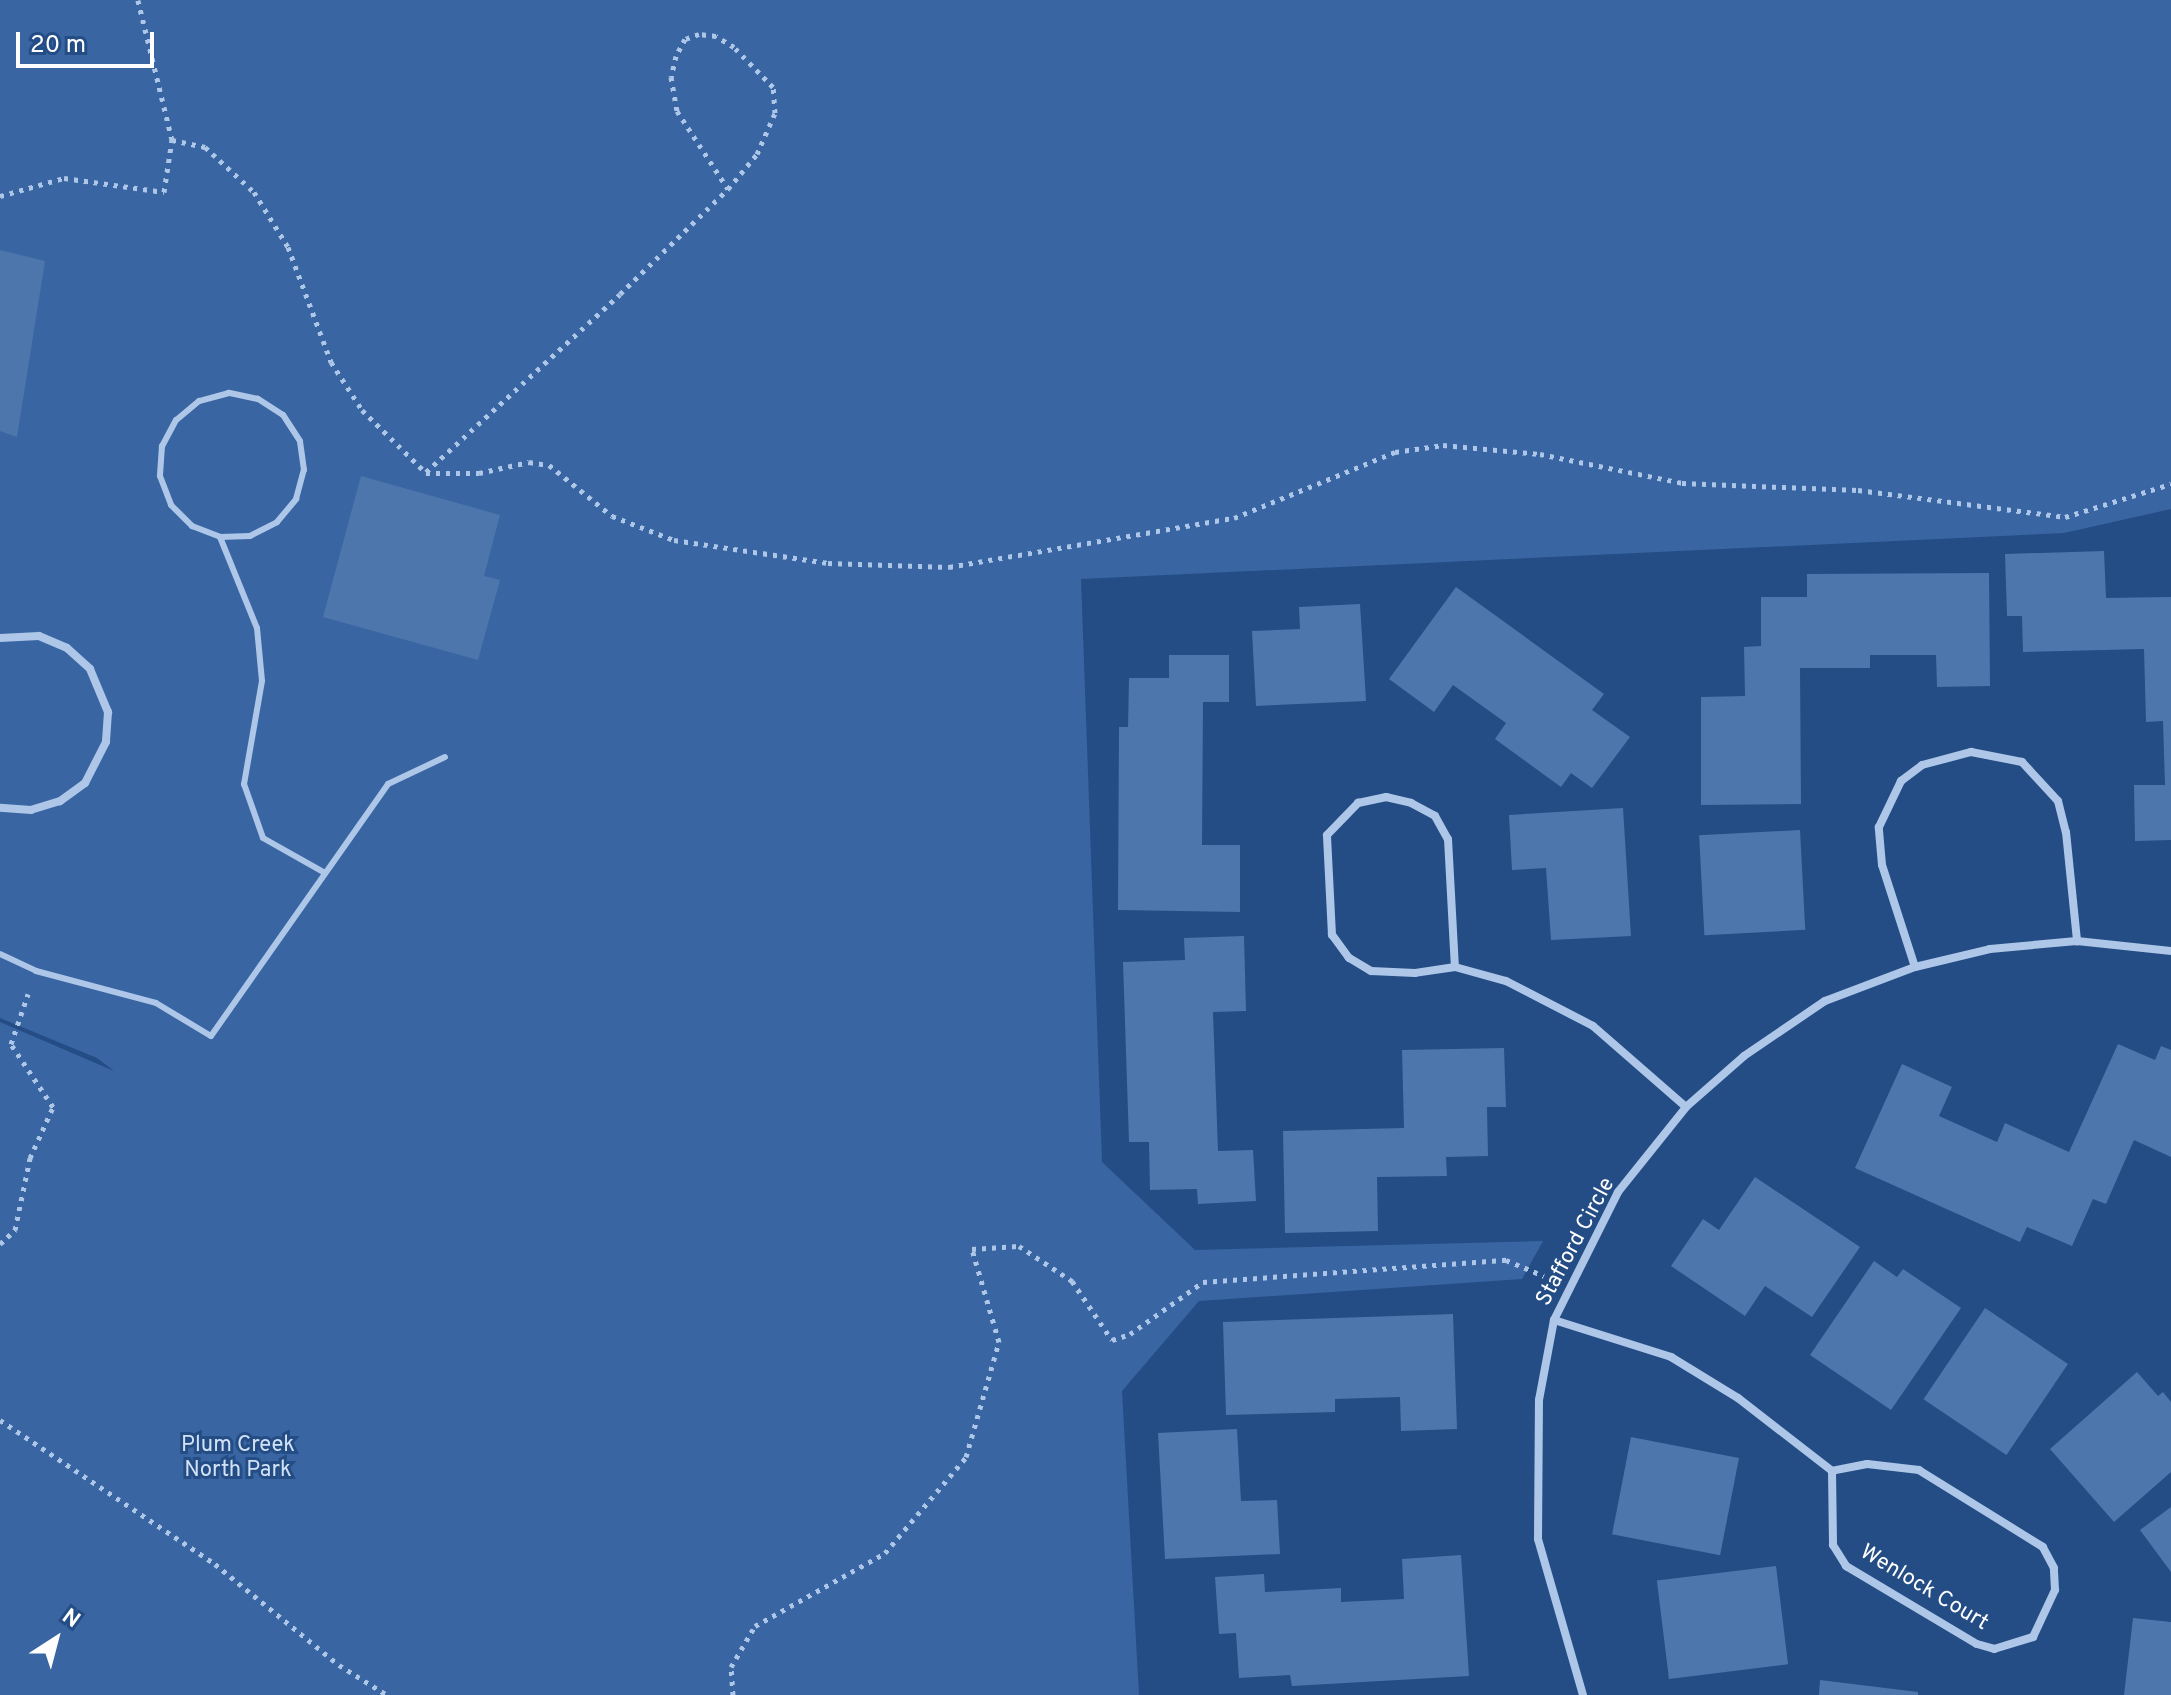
<!DOCTYPE html>
<style>
body{margin:0}
#map{position:relative;width:2171px;height:1695px;overflow:hidden;background:#244d85;font-family:Overpass,sans-serif}
div>[style]{position:absolute}
.green>*{inset:0;background:#3966a2}
.building>*{inset:0;background:#4d76ad;transform-origin:0 0}
.path>*{height:5px;margin-top:-2.5px;transform-origin:0;background:repeating-linear-gradient(90deg,#aec7e8 0 4px,transparent 0 10px)}
.lane>*{height:6px;margin:-3px;padding:0 3px;transform-origin:3px;border-radius:3px;background:#aec7e8}
.street>*{height:8px;margin:-4px;padding:0 4px;transform-origin:4px;border-radius:4px;background:#aec7e8}
span{translate:-50% -50%;white-space:nowrap;text-align:center;line-height:1.15;-webkit-text-stroke:6px #244d85;paint-order:stroke}
.street-label{font-size:22px;color:#fff}
.park-label{font-size:22px;color:#d2e2f6}
.north{position:absolute;left:16px;top:1599px;width:80px;height:80px;-webkit-text-stroke:6px #244d85;paint-order:stroke;rotate:36deg;font-size:22px;font-weight:700;line-height:32px;text-align:center;color:#fff}
.north::after{content:'';display:block;margin:auto;width:28px;height:36px;background:#fff;clip-path:polygon(50% 0,100% 100%,50% 72%,0 100%)}
.scale{position:absolute;left:16px;top:32px;width:138px;height:36px;box-sizing:border-box;border:4px solid #fff;border-top:0;padding-left:10px;font-size:24px;line-height:28px;white-space:nowrap;color:#fff;-webkit-text-stroke:6px #244d85;paint-order:stroke}
</style>
<div id="map">
<div class="green">
<i style="clip-path:polygon(0 0,2171px 0,2171px 509px,2064px 533px,1081px 579px,1102px 1162px,1195px 1250px,1543px 1241px,1522px 1279px,1199px 1301px,1122px 1391px,1139px 1695px,0 1695px,0 1022px,114px 1071px,97px 1058px,0 1018px)"></i>
</div>
<div class="building">
<i style="clip-path:polygon(0 250px,45px 261px,17px 437px,0 431px)"></i>
<i style="clip-path:polygon(361px 476px,500px 515px,484px 576px,500px 580px,478px 660px,323px 617px)"></i>
<i style="clip-path:polygon(2104px 551px,2106px 598px,2171px 597px,2171px 840px,2135px 841px,2134px 785px,2165px 785px,2163px 721px,2146px 722px,2144px 649px,2023px 652px,2022px 616px,2007px 616px,2005px 554px)"></i>
<i style="clip-path:polygon(1989px 573px,1990px 686px,1937px 687px,1936px 655px,1870px 655px,1870px 668px,1800px 668px,1801px 804px,1701px 805px,1701px 697px,1745px 696px,1744px 647px,1761px 646px,1761px 597px,1807px 597px,1807px 574px)"></i>
<i style="clip-path:polygon(1456px 587px,1604px 694px,1592px 710px,1630px 737px,1592px 788px,1571px 773px,1561px 787px,1495px 739px,1506px 723px,1453px 685px,1434px 712px,1389px 679px)"></i>
<i style="clip-path:polygon(1360px 604px,1366px 701px,1256px 706px,1252px 631px,1300px 629px,1299px 607px)"></i>
<i style="clip-path:polygon(1169px 655px,1229px 655px,1229px 702px,1203px 702px,1202px 845px,1240px 845px,1240px 912px,1118px 910px,1119px 727px,1128px 727px,1129px 678px,1169px 678px)"></i>
<i style="clip-path:polygon(1623px 808px,1631px 936px,1551px 940px,1546px 868px,1512px 870px,1509px 815px)"></i>
<i style="left:1800px;top:830px;width:100px;height:101px;rotate:87deg"></i>
<i style="clip-path:polygon(1244px 936px,1246px 1011px,1213px 1012px,1218px 1151px,1253px 1150px,1256px 1201px,1198px 1204px,1197px 1189px,1150px 1190px,1149px 1142px,1129px 1142px,1123px 962px,1185px 960px,1184px 938px)"></i>
<i style="clip-path:polygon(2118px 1044px,2155px 1060px,2161px 1046px,2171px 1050px,2171px 1157px,2134px 1140px,2106px 1204px,2093px 1199px,2072px 1246px,2027px 1227px,2020px 1242px,1855px 1168px,1902px 1064px,1952px 1087px,1939px 1116px,1997px 1142px,2005px 1123px,2069px 1152px)"></i>
<i style="clip-path:polygon(1504px 1048px,1506px 1107px,1487px 1107px,1488px 1156px,1446px 1157px,1447px 1176px,1377px 1177px,1378px 1231px,1285px 1233px,1283px 1131px,1404px 1128px,1402px 1050px)"></i>
<i style="clip-path:polygon(1755px 1177px,1860px 1247px,1812px 1317px,1765px 1286px,1745px 1316px,1671px 1266px,1703px 1219px,1719px 1230px)"></i>
<i style="clip-path:polygon(1874px 1261px,1897px 1277px,1903px 1269px,1961px 1308px,1891px 1410px,1810px 1355px)"></i>
<i style="left:1985px;top:1308px;width:100px;height:110px;rotate:34deg"></i>
<i style="clip-path:polygon(1453px 1314px,1457px 1429px,1401px 1431px,1400px 1397px,1335px 1399px,1335px 1412px,1226px 1415px,1223px 1322px)"></i>
<i style="clip-path:polygon(2137px 1372px,2158px 1396px,2163px 1392px,2171px 1402px,2171px 1472px,2114px 1522px,2050px 1449px)"></i>
<i style="clip-path:polygon(1237px 1429px,1241px 1501px,1277px 1500px,1280px 1554px,1165px 1559px,1158px 1433px)"></i>
<i style="left:1631px;top:1437px;width:110px;height:99px;rotate:11deg"></i>
<i style="clip-path:polygon(2171px 1507px,2171px 1572px,2140px 1530px)"></i>
<i style="clip-path:polygon(1461px 1555px,1469px 1676px,1292px 1686px,1290px 1675px,1239px 1678px,1236px 1633px,1219px 1634px,1215px 1577px,1264px 1574px,1265px 1592px,1341px 1588px,1341px 1602px,1404px 1599px,1402px 1559px)"></i>
<i style="left:1776px;top:1566px;width:99px;height:120px;rotate:83deg"></i>
<i style="clip-path:polygon(2133px 1618px,2171px 1622px,2171px 1695px,2124px 1695px)"></i>
<i style="clip-path:polygon(1820px 1680px,1918px 1692px,1918px 1695px,1819px 1695px)"></i>
</div>
<div class="path">
<i style="left:172px;top:140px;width:34px;rotate:12deg"></i>
<i style="left:205px;top:147px;width:67px;rotate:42.6deg"></i>
<i style="left:254px;top:192px;width:65px;rotate:58.3deg"></i>
<i style="left:288px;top:247px;width:123px;rotate:69.5deg"></i>
<i style="left:331px;top:362px;width:57px;rotate:57.1deg"></i>
<i style="left:362px;top:410px;width:90px;rotate:44.5deg"></i>
<i style="left:426px;top:473px;width:53px"></i>
<i style="left:479px;top:473px;width:51px;rotate:-12.4deg"></i>
<i style="left:529px;top:462px;width:20px;rotate:9deg"></i>
<i style="left:549px;top:465px;width:81px;rotate:39deg"></i>
<i style="left:612px;top:516px;width:66px;rotate:21.2deg"></i>
<i style="left:674px;top:540px;width:156px;rotate:8.5deg"></i>
<i style="left:828px;top:563px;width:121px;rotate:1.9deg"></i>
<i style="left:949px;top:567px;width:289px;rotate:-9.8deg"></i>
<i style="left:1234px;top:518px;width:174px;rotate:-22.3deg"></i>
<i style="left:1395px;top:452px;width:49px;rotate:-8.3deg"></i>
<i style="left:1443px;top:445px;width:97px;rotate:5.3deg"></i>
<i style="left:1540px;top:454px;width:145px;rotate:11.5deg"></i>
<i style="left:1682px;top:483px;width:176px;rotate:2.3deg"></i>
<i style="left:1858px;top:490px;width:209px;rotate:7.4deg"></i>
<i style="left:2065px;top:517px;width:111px;rotate:-17.3deg"></i>
<i style="left:0;top:196px;width:66px;rotate:-15.7deg"></i>
<i style="left:64px;top:178px;width:101px;rotate:8deg"></i>
<i style="left:164px;top:192px;width:53px;rotate:-81.3deg"></i>
<i style="left:172px;top:140px;width:144px;rotate:-103.7deg"></i>
<i style="left:426px;top:472px;width:263px;rotate:-42.5deg"></i>
<i style="left:620px;top:294px;width:151px;rotate:-44.2deg"></i>
<i style="left:728px;top:189px;width:45px;rotate:-50.4deg"></i>
<i style="left:757px;top:154px;width:45px;rotate:-66.3deg"></i>
<i style="left:775px;top:113px;width:26px;rotate:-94deg"></i>
<i style="left:773px;top:87px;width:56px;rotate:-134.3deg"></i>
<i style="left:734px;top:47px;width:21px;rotate:-149deg"></i>
<i style="left:716px;top:36px;width:17px;rotate:-173deg"></i>
<i style="left:699px;top:34px;width:15px;rotate:160deg"></i>
<i style="left:685px;top:39px;width:19px;rotate:118deg"></i>
<i style="left:676px;top:56px;width:22px;rotate:103deg"></i>
<i style="left:671px;top:77px;width:35px;rotate:80deg"></i>
<i style="left:677px;top:111px;width:93px;rotate:56.8deg"></i>
<i style="left:0;top:1244px;width:21px;rotate:-43deg"></i>
<i style="left:15px;top:1230px;width:74px;rotate:-78.2deg"></i>
<i style="left:30px;top:1158px;width:56px;rotate:-65.7deg"></i>
<i style="left:53px;top:1107px;width:76px;rotate:-123.7deg"></i>
<i style="left:11px;top:1044px;width:53px;rotate:-71.2deg"></i>
<i style="left:0;top:1420px;width:259px;rotate:33.8deg"></i>
<i style="left:215px;top:1564px;width:160px;rotate:39.2deg"></i>
<i style="left:339px;top:1665px;width:57px;rotate:32deg"></i>
<i style="left:733px;top:1695px;width:28px;rotate:-94deg"></i>
<i style="left:731px;top:1667px;width:48px;rotate:-59.7deg"></i>
<i style="left:755px;top:1626px;width:149px;rotate:-29.3deg"></i>
<i style="left:885px;top:1553px;width:126px;rotate:-49.8deg"></i>
<i style="left:966px;top:1457px;width:120px;rotate:-74deg"></i>
<i style="left:999px;top:1342px;width:97px;rotate:-106.2deg"></i>
<i style="left:972px;top:1249px;width:47px;rotate:-3.7deg"></i>
<i style="left:1019px;top:1246px;width:64px;rotate:33.4deg"></i>
<i style="left:1072px;top:1281px;width:71px;rotate:55.9deg"></i>
<i style="left:1112px;top:1340px;width:19px;rotate:-18deg"></i>
<i style="left:1130px;top:1334px;width:90px;rotate:-35.5deg"></i>
<i style="left:1203px;top:1282px;width:304px;rotate:-4.2deg"></i>
<i style="left:1506px;top:1260px;width:41px;rotate:22.8deg"></i>
</div>
<div class="lane">
<i style="left:220px;top:537px;width:30px;rotate:-2deg"></i>
<i style="left:250px;top:536px;width:30px;rotate:-27deg"></i>
<i style="left:277px;top:522px;width:30px;rotate:-50deg"></i>
<i style="left:296px;top:499px;width:30px;rotate:-75deg"></i>
<i style="left:304px;top:470px;width:29px;rotate:-98deg"></i>
<i style="left:300px;top:441px;width:31px;rotate:-123deg"></i>
<i style="left:283px;top:415px;width:30px;rotate:-147deg"></i>
<i style="left:258px;top:399px;width:30px;rotate:-168deg"></i>
<i style="left:229px;top:393px;width:31px;rotate:165deg"></i>
<i style="left:199px;top:401px;width:30px;rotate:140deg"></i>
<i style="left:176px;top:420px;width:30px;rotate:118deg"></i>
<i style="left:162px;top:446px;width:30px;rotate:94deg"></i>
<i style="left:160px;top:476px;width:31px;rotate:69deg"></i>
<i style="left:171px;top:505px;width:30px;rotate:45deg"></i>
<i style="left:192px;top:526px;width:30px;rotate:21deg"></i>
<i style="left:220px;top:537px;width:98px;rotate:67.9deg"></i>
<i style="left:257px;top:628px;width:53px;rotate:84.6deg"></i>
<i style="left:262px;top:681px;width:105px;rotate:99.9deg"></i>
<i style="left:244px;top:784px;width:57px;rotate:70.6deg"></i>
<i style="left:263px;top:838px;width:71px;rotate:29.4deg"></i>
<i style="left:0;top:954px;width:40px;rotate:25deg"></i>
<i style="left:36px;top:971px;width:124px;rotate:14.9deg"></i>
<i style="left:156px;top:1003px;width:64px;rotate:31deg"></i>
<i style="left:211px;top:1036px;width:308px;rotate:-54.9deg"></i>
<i style="left:388px;top:784px;width:63px;rotate:-25.3deg"></i>
</div>
<div class="street">
<i style="left:0;top:638px;width:39px;rotate:-3deg"></i>
<i style="left:39px;top:636px;width:30px;rotate:23deg"></i>
<i style="left:67px;top:648px;width:31px;rotate:42deg"></i>
<i style="left:90px;top:669px;width:47px;rotate:67.3deg"></i>
<i style="left:108px;top:712px;width:30px;rotate:94deg"></i>
<i style="left:106px;top:742px;width:46px;rotate:117.1deg"></i>
<i style="left:85px;top:783px;width:31px;rotate:144deg"></i>
<i style="left:60px;top:801px;width:30px;rotate:163deg"></i>
<i style="left:31px;top:810px;width:31px;rotate:-176deg"></i>
<i style="left:1455px;top:967px;width:40px;rotate:171.5deg"></i>
<i style="left:1415px;top:973px;width:44px;rotate:-177.4deg"></i>
<i style="left:1371px;top:971px;width:26px;rotate:-149deg"></i>
<i style="left:1349px;top:958px;width:29px;rotate:-126deg"></i>
<i style="left:1332px;top:935px;width:100px;rotate:-92.9deg"></i>
<i style="left:1327px;top:835px;width:45px;rotate:-45.9deg"></i>
<i style="left:1358px;top:803px;width:29px;rotate:-12deg"></i>
<i style="left:1386px;top:797px;width:26px;rotate:13deg"></i>
<i style="left:1411px;top:803px;width:27px;rotate:28deg"></i>
<i style="left:1435px;top:816px;width:26px;rotate:61deg"></i>
<i style="left:1448px;top:839px;width:128px;rotate:86.9deg"></i>
<i style="left:1455px;top:967px;width:53px;rotate:15.4deg"></i>
<i style="left:1506px;top:981px;width:98px;rotate:27.3deg"></i>
<i style="left:1593px;top:1026px;width:123px;rotate:41.1deg"></i>
<i style="left:1915px;top:967px;width:107px;rotate:-107.9deg"></i>
<i style="left:1882px;top:865px;width:38px;rotate:-95deg"></i>
<i style="left:1879px;top:827px;width:51px;rotate:-64.4deg"></i>
<i style="left:1901px;top:781px;width:26px;rotate:-37deg"></i>
<i style="left:1922px;top:765px;width:51px;rotate:-14.9deg"></i>
<i style="left:1971px;top:752px;width:52px;rotate:11.1deg"></i>
<i style="left:2022px;top:762px;width:53px;rotate:47.3deg"></i>
<i style="left:2058px;top:801px;width:32px;rotate:76deg"></i>
<i style="left:2066px;top:832px;width:110px;rotate:84.2deg"></i>
<i style="left:1554px;top:1320px;width:123px;rotate:17.5deg"></i>
<i style="left:1671px;top:1357px;width:79px;rotate:31.5deg"></i>
<i style="left:1738px;top:1398px;width:119px;rotate:37.8deg"></i>
<i style="left:1832px;top:1471px;width:74px;rotate:89.2deg"></i>
<i style="left:1833px;top:1545px;width:25px;rotate:58deg"></i>
<i style="left:1846px;top:1566px;width:152px;rotate:30.8deg"></i>
<i style="left:1977px;top:1644px;width:18px;rotate:16deg"></i>
<i style="left:1994px;top:1649px;width:41px;rotate:-17.1deg"></i>
<i style="left:2033px;top:1637px;width:52px;rotate:-64.9deg"></i>
<i style="left:2055px;top:1590px;width:22px;rotate:-93deg"></i>
<i style="left:2054px;top:1568px;width:24px;rotate:-118deg"></i>
<i style="left:2043px;top:1547px;width:146px;rotate:-148.2deg"></i>
<i style="left:1919px;top:1470px;width:52px;rotate:-173.4deg"></i>
<i style="left:1867px;top:1464px;width:36px;rotate:169deg"></i>
<i style="left:1583px;top:1695px;width:162px;rotate:-106.1deg"></i>
<i style="left:1538px;top:1539px;width:139px;rotate:-89.6deg"></i>
<i style="left:1539px;top:1400px;width:81px;rotate:-79.4deg"></i>
<i style="left:1554px;top:1320px;width:143px;rotate:-63.4deg"></i>
<i style="left:1618px;top:1192px;width:109px;rotate:-51.3deg"></i>
<i style="left:1686px;top:1107px;width:77px;rotate:-41.3deg"></i>
<i style="left:1744px;top:1056px;width:98px;rotate:-34.2deg"></i>
<i style="left:1825px;top:1001px;width:96px;rotate:-20.7deg"></i>
<i style="left:1915px;top:967px;width:77px;rotate:-13.5deg"></i>
<i style="left:1990px;top:949px;width:87px;rotate:-5.3deg"></i>
<i style="left:2077px;top:941px;width:95px;rotate:6.1deg"></i>
</div>
<div class="street-label">
<span style="left:1576px;top:1242px;rotate:-62deg">Stafford Circle</span>
<span style="left:1924px;top:1588px;rotate:31deg">Wenlock Court</span>
</div>
<div class="park-label">
<span style="left:238px;top:1458px">Plum Creek<br>North Park</span>
</div>
<div class="north">N</div>
<div class="scale">20 m</div>
</div>
